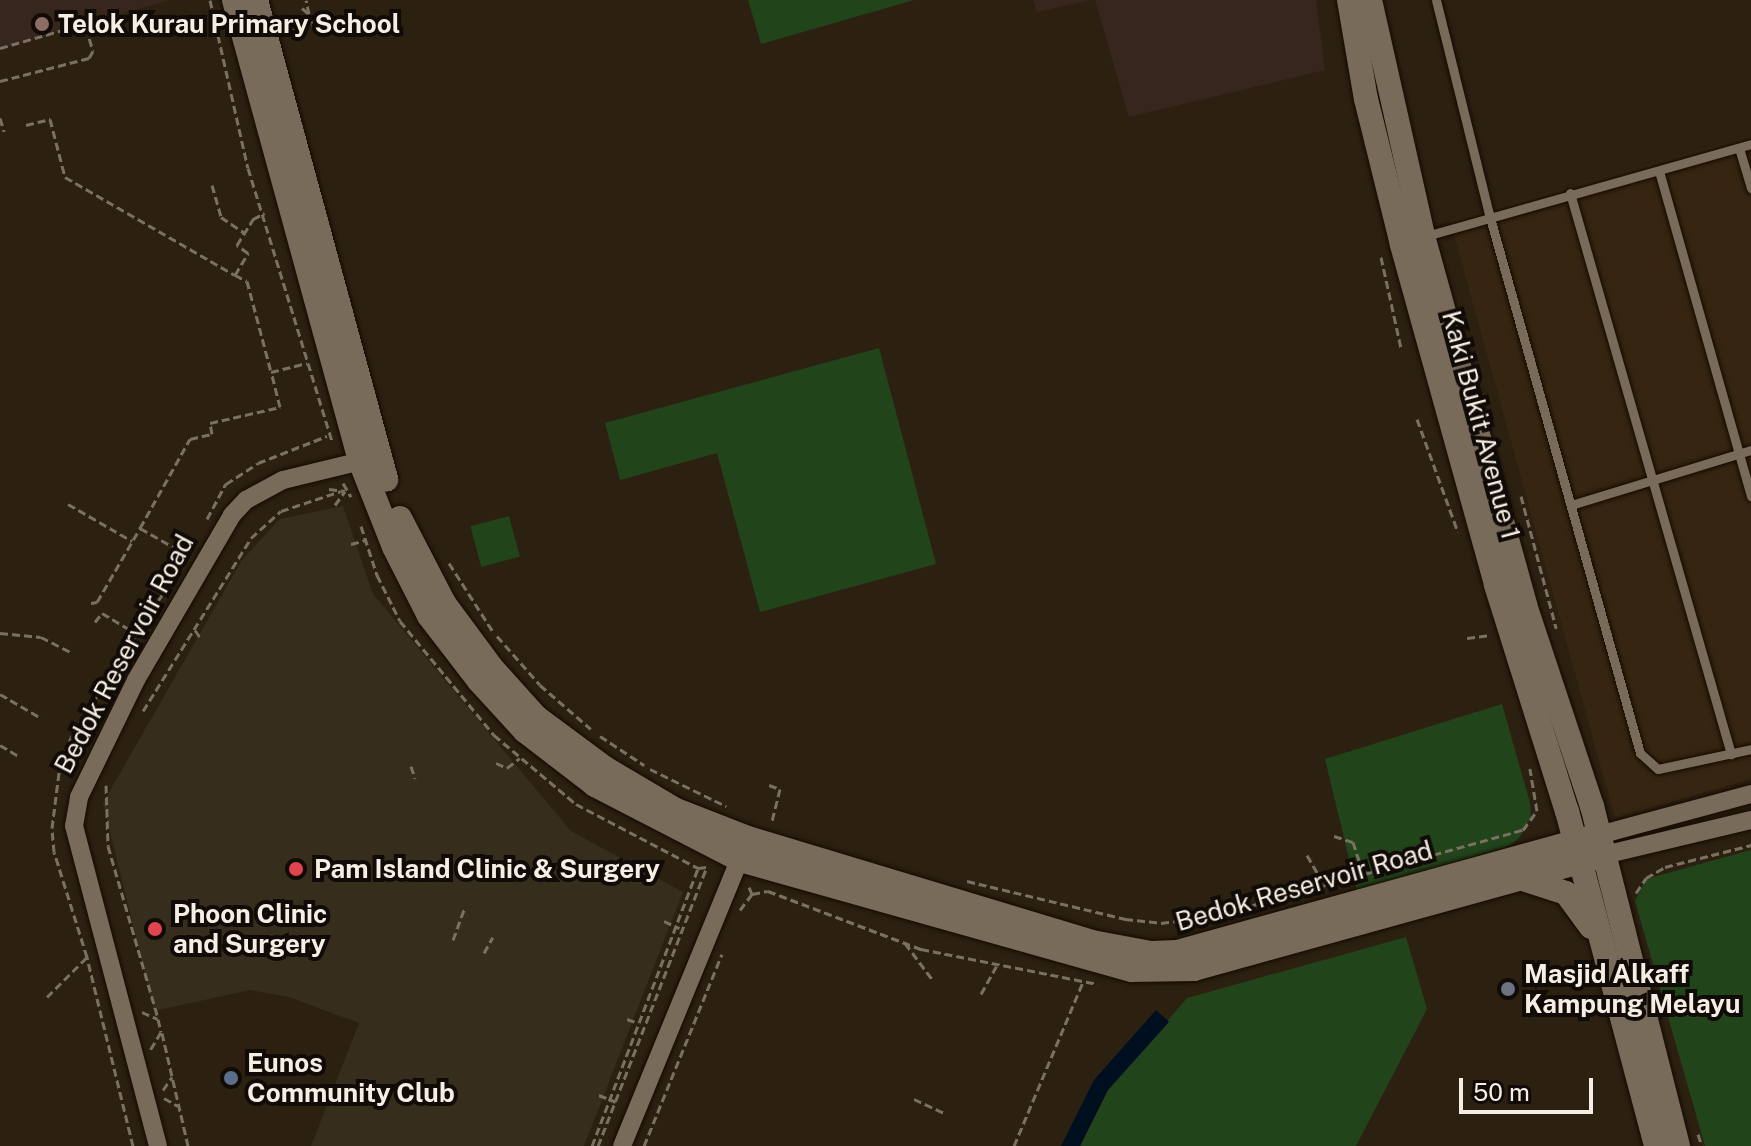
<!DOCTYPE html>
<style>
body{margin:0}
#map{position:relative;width:1751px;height:1146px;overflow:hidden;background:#2c2111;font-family:"Public Sans",sans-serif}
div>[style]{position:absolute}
.commercial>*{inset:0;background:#362d1d}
.built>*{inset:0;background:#362611}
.education>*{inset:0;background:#37261d}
.green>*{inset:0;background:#22441b;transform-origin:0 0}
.water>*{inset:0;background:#000f1f}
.path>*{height:3px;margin-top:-1.5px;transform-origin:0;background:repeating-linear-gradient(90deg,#7a7063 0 8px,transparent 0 12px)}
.roads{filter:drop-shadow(0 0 2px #140a00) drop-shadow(0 0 2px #140a00)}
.lane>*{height:9px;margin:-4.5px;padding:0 4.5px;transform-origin:4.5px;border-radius:4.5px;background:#796b5a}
.street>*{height:18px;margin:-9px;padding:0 9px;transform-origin:9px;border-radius:9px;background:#796b5a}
.secondary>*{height:24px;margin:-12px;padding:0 12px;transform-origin:12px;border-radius:12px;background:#796b5a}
.dots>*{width:22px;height:22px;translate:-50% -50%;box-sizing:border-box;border:4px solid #100b06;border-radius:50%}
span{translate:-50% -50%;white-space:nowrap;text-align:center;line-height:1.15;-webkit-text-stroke:8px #100b06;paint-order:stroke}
.poi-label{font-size:26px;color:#f6eee4;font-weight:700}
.left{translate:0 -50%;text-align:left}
.street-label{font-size:26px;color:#f6eee4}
.scale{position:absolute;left:1459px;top:1078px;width:134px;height:36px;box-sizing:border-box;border:4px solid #f6eee4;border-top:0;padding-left:10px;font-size:24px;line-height:28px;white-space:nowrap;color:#f6eee4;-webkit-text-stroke:6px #100b06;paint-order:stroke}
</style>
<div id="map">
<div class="commercial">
<i style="clip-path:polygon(343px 506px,373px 594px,571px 831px,683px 892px,584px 1146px,311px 1146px,359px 1023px,289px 997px,250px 990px,154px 1011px,103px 803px,242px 560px,280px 519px)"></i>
</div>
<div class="built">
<i style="clip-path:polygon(1751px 135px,1751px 779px,1615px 818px,1450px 220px)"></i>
</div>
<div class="education">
<i style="clip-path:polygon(0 0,169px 0,0 49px)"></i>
<i style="clip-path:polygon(1033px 0,1090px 0,1037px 12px)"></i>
<i style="clip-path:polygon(1095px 0,1316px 0,1325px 70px,1129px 117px)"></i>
</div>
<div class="green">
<i style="clip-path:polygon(748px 0,914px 0,761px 44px)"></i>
<i style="clip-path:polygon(879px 348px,936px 564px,760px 612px,717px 453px,620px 480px,605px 423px)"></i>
<i style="left:509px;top:516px;width:42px;height:40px;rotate:75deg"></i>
<i style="clip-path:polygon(1502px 704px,1530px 803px,1531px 817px,1519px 838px,1509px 846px,1357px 892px,1325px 759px)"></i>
<i style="clip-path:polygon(1751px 850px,1751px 1146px,1705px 1146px,1635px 901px,1646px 879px)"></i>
<i style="clip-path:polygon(1406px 937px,1427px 1009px,1356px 1146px,1080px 1146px,1108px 1090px,1187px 998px)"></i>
</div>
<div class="water">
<i style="clip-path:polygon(1156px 1010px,1169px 1022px,1108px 1090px,1080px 1146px,1061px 1146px,1094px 1080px)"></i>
</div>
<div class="path">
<i style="left:210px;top:0;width:172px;rotate:77.3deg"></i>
<i style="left:248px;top:168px;width:286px;rotate:72.9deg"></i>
<i style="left:302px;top:8px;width:9px;rotate:41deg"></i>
<i style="left:309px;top:14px;width:14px;rotate:-102deg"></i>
<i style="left:288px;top:32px;width:25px;rotate:-18deg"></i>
<i style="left:312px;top:24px;width:10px;rotate:-107deg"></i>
<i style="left:0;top:48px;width:83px;rotate:-16deg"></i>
<i style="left:80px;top:25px;width:6px;rotate:18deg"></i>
<i style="left:86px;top:27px;width:25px;rotate:74deg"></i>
<i style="left:93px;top:51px;width:8px;rotate:120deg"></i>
<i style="left:89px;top:58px;width:92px;rotate:165.5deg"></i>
<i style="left:0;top:118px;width:14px;rotate:73deg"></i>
<i style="left:26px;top:125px;width:25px;rotate:-14deg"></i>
<i style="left:50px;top:119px;width:60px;rotate:75.5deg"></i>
<i style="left:65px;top:177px;width:196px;rotate:30deg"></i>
<i style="left:235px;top:275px;width:26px;rotate:-59deg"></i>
<i style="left:248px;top:253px;width:14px;rotate:-144deg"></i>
<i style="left:237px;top:245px;width:31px;rotate:-58deg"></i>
<i style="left:253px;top:219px;width:13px;rotate:-27deg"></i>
<i style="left:212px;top:185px;width:33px;rotate:74deg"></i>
<i style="left:221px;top:217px;width:29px;rotate:34deg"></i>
<i style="left:1381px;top:257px;width:93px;rotate:77.6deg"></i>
<i style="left:235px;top:275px;width:13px;rotate:27deg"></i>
<i style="left:247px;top:281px;width:94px;rotate:75.2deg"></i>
<i style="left:1417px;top:419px;width:120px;rotate:70.1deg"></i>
<i style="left:343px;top:483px;width:16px;rotate:60deg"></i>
<i style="left:329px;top:489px;width:16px;rotate:7deg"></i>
<i style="left:1521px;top:496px;width:137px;rotate:75.1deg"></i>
<i style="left:68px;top:504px;width:74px;rotate:30deg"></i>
<i style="left:335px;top:505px;width:17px;rotate:-54deg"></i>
<i style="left:207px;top:519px;width:40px;rotate:-62deg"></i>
<i style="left:226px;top:484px;width:38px;rotate:-33deg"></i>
<i style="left:258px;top:463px;width:74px;rotate:-21.4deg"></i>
<i style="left:361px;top:526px;width:52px;rotate:71.9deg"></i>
<i style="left:377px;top:575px;width:51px;rotate:63.4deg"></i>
<i style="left:400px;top:621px;width:148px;rotate:50.5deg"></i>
<i style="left:494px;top:735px;width:107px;rotate:40.1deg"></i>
<i style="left:576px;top:804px;width:138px;rotate:27.7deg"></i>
<i style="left:698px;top:868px;width:9px;rotate:-6deg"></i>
<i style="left:351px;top:544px;width:16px;rotate:-15deg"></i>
<i style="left:189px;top:556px;width:56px;rotate:-150.3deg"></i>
<i style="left:140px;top:528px;width:102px;rotate:-60.7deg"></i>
<i style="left:190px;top:439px;width:23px;rotate:-13deg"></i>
<i style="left:212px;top:434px;width:11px;rotate:-100deg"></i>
<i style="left:210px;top:423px;width:72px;rotate:-12.9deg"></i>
<i style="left:280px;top:407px;width:36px;rotate:-104deg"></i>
<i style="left:271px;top:372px;width:37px;rotate:-14deg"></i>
<i style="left:449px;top:563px;width:80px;rotate:57.3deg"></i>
<i style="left:91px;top:603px;width:6px;rotate:-9deg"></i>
<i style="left:97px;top:602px;width:86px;rotate:-59.8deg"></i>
<i style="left:95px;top:622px;width:11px;rotate:-52deg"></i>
<i style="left:102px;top:613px;width:39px;rotate:31deg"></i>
<i style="left:195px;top:630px;width:12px;rotate:55deg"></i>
<i style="left:0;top:633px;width:41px;rotate:5.6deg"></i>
<i style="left:41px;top:637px;width:33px;rotate:27deg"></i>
<i style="left:497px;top:636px;width:65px;rotate:48.7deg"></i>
<i style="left:540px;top:685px;width:67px;rotate:40.8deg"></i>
<i style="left:1467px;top:638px;width:24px;rotate:-7deg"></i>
<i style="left:0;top:694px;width:48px;rotate:30.3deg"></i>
<i style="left:143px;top:711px;width:204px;rotate:-58deg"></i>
<i style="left:251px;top:538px;width:40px;rotate:-42deg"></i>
<i style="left:281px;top:511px;width:63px;rotate:-18.4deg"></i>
<i style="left:600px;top:736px;width:53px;rotate:33.4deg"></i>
<i style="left:0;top:745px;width:21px;rotate:31deg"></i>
<i style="left:496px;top:763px;width:12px;rotate:24deg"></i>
<i style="left:507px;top:768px;width:16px;rotate:-38deg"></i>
<i style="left:411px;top:766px;width:13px;rotate:72deg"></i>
<i style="left:650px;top:769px;width:85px;rotate:26deg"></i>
<i style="left:106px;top:785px;width:61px;rotate:88.1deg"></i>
<i style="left:108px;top:846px;width:179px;rotate:73.8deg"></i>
<i style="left:769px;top:785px;width:12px;rotate:20deg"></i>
<i style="left:780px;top:789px;width:34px;rotate:104deg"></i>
<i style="left:1334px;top:836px;width:20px;rotate:18deg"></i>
<i style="left:1353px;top:842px;width:33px;rotate:72deg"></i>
<i style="left:1307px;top:855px;width:34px;rotate:60deg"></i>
<i style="left:967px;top:881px;width:163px;rotate:13.5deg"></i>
<i style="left:1125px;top:919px;width:36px;rotate:6deg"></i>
<i style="left:1161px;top:923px;width:53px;rotate:-7.5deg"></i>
<i style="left:1214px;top:916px;width:321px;rotate:-15.6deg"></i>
<i style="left:1523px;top:830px;width:24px;rotate:-54deg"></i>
<i style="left:1537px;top:811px;width:43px;rotate:-99.5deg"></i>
<i style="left:749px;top:887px;width:8px;rotate:67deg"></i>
<i style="left:752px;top:894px;width:16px;rotate:-11deg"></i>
<i style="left:768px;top:891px;width:164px;rotate:20.8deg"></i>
<i style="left:921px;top:949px;width:180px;rotate:11.2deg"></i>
<i style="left:1636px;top:893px;width:18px;rotate:-56deg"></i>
<i style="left:1646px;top:878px;width:22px;rotate:-30deg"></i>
<i style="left:1665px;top:867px;width:89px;rotate:-14.3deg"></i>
<i style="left:740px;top:910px;width:20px;rotate:-53deg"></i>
<i style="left:664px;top:921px;width:17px;rotate:25deg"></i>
<i style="left:453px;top:940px;width:33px;rotate:-70deg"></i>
<i style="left:905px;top:943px;width:45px;rotate:53.1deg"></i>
<i style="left:484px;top:953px;width:18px;rotate:-61deg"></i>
<i style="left:981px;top:994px;width:35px;rotate:-61deg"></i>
<i style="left:47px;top:997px;width:57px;rotate:-45deg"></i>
<i style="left:142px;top:1012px;width:17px;rotate:24deg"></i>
<i style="left:158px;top:1019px;width:13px;rotate:77deg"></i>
<i style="left:161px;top:1032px;width:21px;rotate:121deg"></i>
<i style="left:627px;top:1019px;width:12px;rotate:20deg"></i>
<i style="left:162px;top:1033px;width:116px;rotate:77deg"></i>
<i style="left:163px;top:1090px;width:16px;rotate:-55deg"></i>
<i style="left:599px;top:1095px;width:18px;rotate:22deg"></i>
<i style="left:164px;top:1098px;width:16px;rotate:30deg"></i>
<i style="left:914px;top:1099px;width:33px;rotate:25deg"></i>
<i style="left:1698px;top:1134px;width:13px;rotate:72deg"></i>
<i style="left:133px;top:1146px;width:195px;rotate:-103.7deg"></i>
<i style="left:87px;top:957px;width:110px;rotate:-107.4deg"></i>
<i style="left:54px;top:852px;width:24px;rotate:-95deg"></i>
<i style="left:52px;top:828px;width:64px;rotate:-82.8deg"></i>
<i style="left:60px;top:765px;width:35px;rotate:-68deg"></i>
<i style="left:73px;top:733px;width:177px;rotate:-57.2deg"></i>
<i style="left:592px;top:1146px;width:298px;rotate:-69.1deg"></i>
<i style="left:598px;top:1146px;width:300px;rotate:-68.7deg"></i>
<i style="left:644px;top:1146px;width:207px;rotate:-67.9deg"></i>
<i style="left:1014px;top:1146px;width:178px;rotate:-67.2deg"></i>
</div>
<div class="roads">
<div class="lane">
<i style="left:1436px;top:0;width:220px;rotate:76.1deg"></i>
<i style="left:1489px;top:214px;width:560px;rotate:74.35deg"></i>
<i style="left:1640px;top:753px;width:24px;rotate:42deg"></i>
<i style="left:1658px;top:769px;width:95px;rotate:-12.1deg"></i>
<i style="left:1739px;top:148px;width:42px;rotate:73.3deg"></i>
<i style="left:1659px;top:171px;width:338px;rotate:74.2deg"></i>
<i style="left:1570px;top:193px;width:584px;rotate:73.99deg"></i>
<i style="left:1426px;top:236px;width:338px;rotate:-15.8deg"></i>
<i style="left:1571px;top:505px;width:188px;rotate:-17deg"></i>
</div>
<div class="street">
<i style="left:1599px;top:835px;width:157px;rotate:-15.1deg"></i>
<i style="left:1604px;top:855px;width:151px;rotate:-13.4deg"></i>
<i style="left:158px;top:1146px;width:331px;rotate:-104.7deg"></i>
<i style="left:74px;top:826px;width:29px;rotate:-80deg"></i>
<i style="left:79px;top:797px;width:130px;rotate:-64deg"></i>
<i style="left:136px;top:680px;width:191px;rotate:-59.8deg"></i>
<i style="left:232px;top:515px;width:21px;rotate:-47deg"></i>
<i style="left:246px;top:500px;width:42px;rotate:-28.4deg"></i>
<i style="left:283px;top:480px;width:89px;rotate:-13.6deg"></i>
<i style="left:622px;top:1146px;width:322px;rotate:-67.7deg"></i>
</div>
<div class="secondary">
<i style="left:234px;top:0;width:478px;rotate:74.7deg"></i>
<i style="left:360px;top:461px;width:92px;rotate:68.4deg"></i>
<i style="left:394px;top:547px;width:77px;rotate:63.1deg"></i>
<i style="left:429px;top:616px;width:82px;rotate:52.4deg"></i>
<i style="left:479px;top:681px;width:68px;rotate:47.4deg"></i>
<i style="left:525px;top:731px;width:88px;rotate:37.6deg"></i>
<i style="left:595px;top:785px;width:163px;rotate:27.3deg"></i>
<i style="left:740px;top:860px;width:407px;rotate:15.7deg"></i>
<i style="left:1132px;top:970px;width:62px;rotate:-0.9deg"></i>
<i style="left:1194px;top:969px;width:426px;rotate:-15.5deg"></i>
<i style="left:256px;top:0;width:497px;rotate:74.8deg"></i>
<i style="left:1349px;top:0;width:100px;rotate:80.3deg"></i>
<i style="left:1366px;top:99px;width:150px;rotate:76.1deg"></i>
<i style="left:1402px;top:245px;width:353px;rotate:74.5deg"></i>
<i style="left:1496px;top:585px;width:237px;rotate:72.6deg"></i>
<i style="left:1567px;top:811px;width:347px;rotate:75.1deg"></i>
<i style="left:1370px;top:0;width:242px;rotate:77.3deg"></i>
<i style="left:1423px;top:236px;width:383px;rotate:74.5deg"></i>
<i style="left:1525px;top:605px;width:212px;rotate:71.6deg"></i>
<i style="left:1592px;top:806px;width:351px;rotate:75.8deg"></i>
<i style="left:400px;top:518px;width:96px;rotate:62.6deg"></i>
<i style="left:444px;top:603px;width:81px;rotate:53.6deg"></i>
<i style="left:492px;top:668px;width:66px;rotate:48.1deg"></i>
<i style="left:536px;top:717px;width:86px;rotate:36.5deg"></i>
<i style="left:605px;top:768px;width:82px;rotate:30.6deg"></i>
<i style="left:676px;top:810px;width:77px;rotate:21.3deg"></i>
<i style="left:748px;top:838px;width:359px;rotate:16.8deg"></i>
<i style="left:1092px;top:942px;width:60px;rotate:10.6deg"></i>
<i style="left:1151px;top:953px;width:26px;rotate:-2deg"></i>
<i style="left:1177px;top:952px;width:438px;rotate:-15.5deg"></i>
<i style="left:1520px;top:878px;width:48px;rotate:18.1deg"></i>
<i style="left:1566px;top:893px;width:42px;rotate:53.7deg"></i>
</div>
</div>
<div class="dots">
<i style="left:42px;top:24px;background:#8d6e63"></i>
<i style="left:296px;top:869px;background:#e0444e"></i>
<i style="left:155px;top:929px;background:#e0444e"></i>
<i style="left:1508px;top:989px;background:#6b7280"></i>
<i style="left:231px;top:1078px;background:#5c6f8a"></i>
</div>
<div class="poi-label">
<span class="left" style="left:58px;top:24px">Telok Kurau Primary School</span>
<span class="left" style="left:314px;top:869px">Pam Island Clinic &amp; Surgery</span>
<span class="left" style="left:173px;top:929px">Phoon Clinic<br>and Surgery</span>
<span class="left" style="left:1524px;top:989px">Masjid Alkaff<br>Kampung Melayu</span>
<span class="left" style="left:247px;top:1078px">Eunos<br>Community Club</span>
</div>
<div class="street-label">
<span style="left:1481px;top:425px;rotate:75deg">Kaki Bukit Avenue 1</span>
<span style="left:124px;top:654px;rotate:-62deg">Bedok Reservoir Road</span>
<span style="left:1304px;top:886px;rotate:-16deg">Bedok Reservoir Road</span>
</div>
<div class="scale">50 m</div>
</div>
